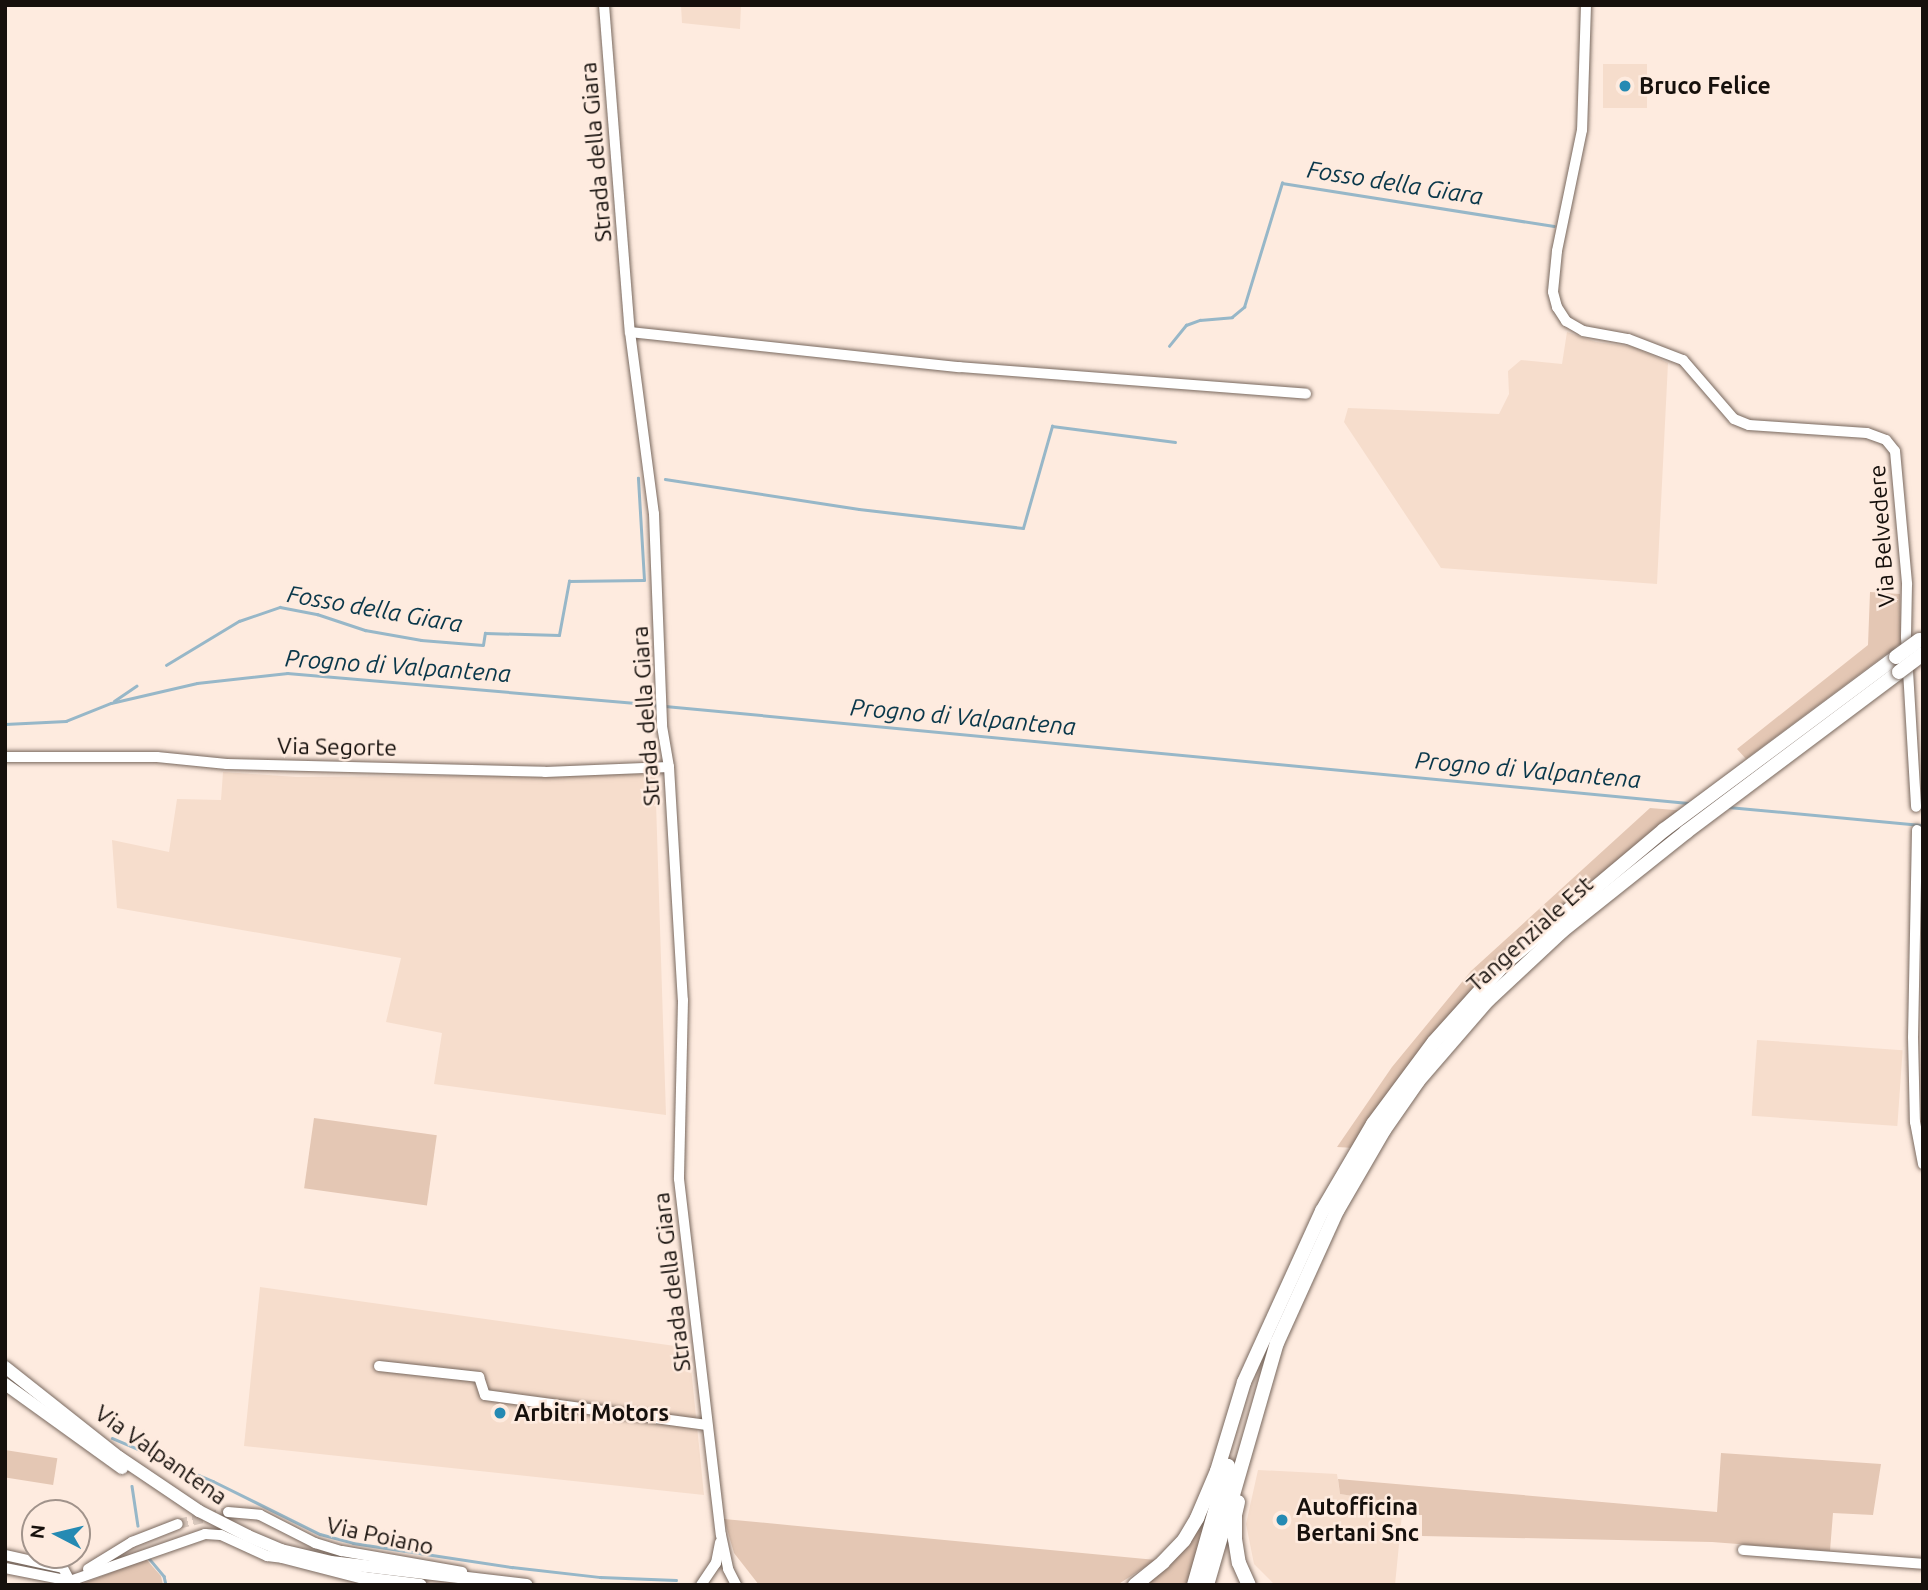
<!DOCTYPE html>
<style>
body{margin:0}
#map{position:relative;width:1928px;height:1590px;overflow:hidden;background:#feebdf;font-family:Ubuntu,sans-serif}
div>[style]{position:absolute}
.built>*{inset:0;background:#f6ddcc;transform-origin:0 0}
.green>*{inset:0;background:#e4c7b4;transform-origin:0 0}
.stream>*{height:2.5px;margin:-1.25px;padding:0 1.25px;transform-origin:1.25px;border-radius:1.25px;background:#97b7c8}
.minor-tunnel>*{height:10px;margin-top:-5px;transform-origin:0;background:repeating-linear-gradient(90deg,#dbcabf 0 10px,transparent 0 15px)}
.roads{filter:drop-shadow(0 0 2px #78685e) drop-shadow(0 0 2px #78685e)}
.minor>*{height:10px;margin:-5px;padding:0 5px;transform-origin:5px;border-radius:5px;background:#fff}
.major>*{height:12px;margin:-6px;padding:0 6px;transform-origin:6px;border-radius:6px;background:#fff}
.highway>*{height:14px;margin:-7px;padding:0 7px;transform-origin:7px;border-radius:7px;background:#fff}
.bridges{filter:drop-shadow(0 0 2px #78685e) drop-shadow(0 0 2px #78685e)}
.highway-bridge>*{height:14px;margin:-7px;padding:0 7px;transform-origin:7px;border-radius:7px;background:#fff}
.dots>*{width:19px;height:19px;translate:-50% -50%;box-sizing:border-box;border:4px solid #feebdf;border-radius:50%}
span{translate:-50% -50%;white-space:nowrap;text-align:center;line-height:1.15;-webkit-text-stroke:5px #feebdf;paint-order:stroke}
.poi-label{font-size:23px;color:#16100c;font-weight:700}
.left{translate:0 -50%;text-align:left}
.street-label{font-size:23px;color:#16100c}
.water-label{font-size:24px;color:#09374a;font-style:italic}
.frame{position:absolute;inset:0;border:7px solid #16100c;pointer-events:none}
.north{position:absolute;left:21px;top:1499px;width:70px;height:70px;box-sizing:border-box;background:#feebdf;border:2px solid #a1938b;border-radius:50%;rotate:277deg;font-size:19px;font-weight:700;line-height:28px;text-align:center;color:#16100c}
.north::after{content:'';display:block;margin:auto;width:24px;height:32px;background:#258ab3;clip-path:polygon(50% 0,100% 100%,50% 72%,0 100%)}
</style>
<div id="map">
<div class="built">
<i style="clip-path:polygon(681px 5px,741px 5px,740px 29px,682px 23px)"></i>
<i style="left:1603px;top:64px;width:44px;height:44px"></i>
<i style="clip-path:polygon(1567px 332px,1596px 342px,1634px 347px,1668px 363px,1657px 584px,1441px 568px,1344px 422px,1348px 408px,1499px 414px,1509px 394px,1508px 371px,1521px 360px,1562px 364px)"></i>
<i style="clip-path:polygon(655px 771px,666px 1115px,434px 1084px,442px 1033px,386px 1022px,401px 958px,117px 908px,112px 840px,169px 852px,177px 799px,221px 800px,223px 772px,296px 777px,594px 775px)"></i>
<i style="left:1757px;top:1040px;width:146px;height:76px;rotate:4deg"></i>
<i style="clip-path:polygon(260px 1287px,689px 1348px,704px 1495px,244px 1446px)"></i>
<i style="clip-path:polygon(1258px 1470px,1337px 1474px,1340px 1494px,1403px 1504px,1395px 1585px,1275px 1585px,1254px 1564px,1246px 1524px)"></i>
</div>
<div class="green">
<i style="clip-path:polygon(1870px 592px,1900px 594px,1901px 643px,1746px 759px,1737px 749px,1868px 645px)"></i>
<i style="clip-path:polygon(1650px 808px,1687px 811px,1493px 970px,1354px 1148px,1337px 1147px,1392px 1067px,1471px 971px)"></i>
<i style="left:314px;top:1118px;width:124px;height:71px;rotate:8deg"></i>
<i style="left:5px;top:1450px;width:53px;height:27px;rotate:9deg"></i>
<i style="clip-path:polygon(1721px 1453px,1881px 1464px,1873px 1515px,1833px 1513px,1830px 1551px,1712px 1542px,1422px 1536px,1422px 1515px,1402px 1515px,1403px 1504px,1340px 1494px,1338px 1479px,1717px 1512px)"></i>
<i style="clip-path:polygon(1210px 1503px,1188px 1585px,1144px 1585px)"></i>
<i style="clip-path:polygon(724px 1519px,1156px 1560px,1117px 1585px,759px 1585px,734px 1553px)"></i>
<i style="clip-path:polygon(146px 1559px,161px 1576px,163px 1585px,79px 1585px)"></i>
</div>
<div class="stream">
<i style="left:1169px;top:346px;width:27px;rotate:-51deg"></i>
<i style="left:1186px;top:325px;width:15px;rotate:-20deg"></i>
<i style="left:1200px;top:320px;width:32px;rotate:-5deg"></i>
<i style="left:1232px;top:317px;width:16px;rotate:-40deg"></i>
<i style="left:1244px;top:307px;width:130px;rotate:-73deg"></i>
<i style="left:1282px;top:183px;width:275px;rotate:9deg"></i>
<i style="left:665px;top:479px;width:196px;rotate:8.8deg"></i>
<i style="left:859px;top:509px;width:165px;rotate:6.6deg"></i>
<i style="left:1023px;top:528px;width:106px;rotate:-74.1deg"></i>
<i style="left:1052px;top:426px;width:124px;rotate:7.4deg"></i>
<i style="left:166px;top:665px;width:85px;rotate:-31.1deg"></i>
<i style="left:239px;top:621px;width:43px;rotate:-18.9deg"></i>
<i style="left:280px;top:607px;width:38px;rotate:11deg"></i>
<i style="left:317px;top:614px;width:51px;rotate:18.4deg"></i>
<i style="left:365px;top:630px;width:57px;rotate:10.1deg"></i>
<i style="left:421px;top:640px;width:62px;rotate:4.6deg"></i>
<i style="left:483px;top:645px;width:12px;rotate:-81deg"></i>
<i style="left:485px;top:633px;width:74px;rotate:1.5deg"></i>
<i style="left:559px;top:635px;width:55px;rotate:-79.5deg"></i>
<i style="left:569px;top:581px;width:75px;rotate:-0.8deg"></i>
<i style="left:644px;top:580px;width:102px;rotate:-93.4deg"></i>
<i style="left:114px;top:701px;width:27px;rotate:-34deg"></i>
<i style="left:665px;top:706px;width:1030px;rotate:5.41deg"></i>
<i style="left:5px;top:724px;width:61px;rotate:-2.8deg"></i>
<i style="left:66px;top:721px;width:48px;rotate:-21.8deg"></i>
<i style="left:111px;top:703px;width:88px;rotate:-13.1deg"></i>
<i style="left:197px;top:683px;width:91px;rotate:-6.3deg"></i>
<i style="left:287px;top:673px;width:373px;rotate:4.9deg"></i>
<i style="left:1728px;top:807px;width:196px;rotate:5.3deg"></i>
<i style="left:112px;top:1438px;width:110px;rotate:23.1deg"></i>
<i style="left:213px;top:1481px;width:119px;rotate:26.4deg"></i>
<i style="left:320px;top:1534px;width:34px;rotate:15deg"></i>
<i style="left:353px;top:1543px;width:161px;rotate:8.6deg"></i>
<i style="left:512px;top:1567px;width:89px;rotate:6.5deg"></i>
<i style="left:600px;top:1577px;width:76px;rotate:2.3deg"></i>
<i style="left:132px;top:1486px;width:40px;rotate:81.5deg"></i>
<i style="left:148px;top:1557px;width:25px;rotate:50deg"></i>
<i style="left:164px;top:1576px;width:9px;rotate:77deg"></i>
</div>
<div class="minor-tunnel">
<i style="left:178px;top:1524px;width:51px;rotate:-13.5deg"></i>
</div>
<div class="roads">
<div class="minor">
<i style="left:604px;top:5px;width:328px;rotate:85.5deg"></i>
<i style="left:630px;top:332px;width:184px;rotate:82.5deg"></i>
<i style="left:654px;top:514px;width:212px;rotate:87.8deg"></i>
<i style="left:662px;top:726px;width:42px;rotate:80.3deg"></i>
<i style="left:669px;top:767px;width:233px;rotate:86.6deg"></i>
<i style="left:683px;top:1000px;width:179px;rotate:91.3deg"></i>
<i style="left:679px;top:1179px;width:358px;rotate:83.3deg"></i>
<i style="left:721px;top:1535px;width:35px;rotate:78deg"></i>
<i style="left:728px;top:1569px;width:18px;rotate:63deg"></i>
<i style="left:1586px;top:5px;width:125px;rotate:91.8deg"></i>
<i style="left:1582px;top:130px;width:124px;rotate:101.7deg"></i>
<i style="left:1557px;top:251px;width:41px;rotate:95.6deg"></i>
<i style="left:1553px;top:292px;width:16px;rotate:75deg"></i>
<i style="left:1557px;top:307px;width:17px;rotate:57deg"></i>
<i style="left:1566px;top:321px;width:20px;rotate:30deg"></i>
<i style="left:1583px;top:331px;width:46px;rotate:10.1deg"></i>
<i style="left:1628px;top:339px;width:59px;rotate:20.9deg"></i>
<i style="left:1683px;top:360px;width:78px;rotate:49.2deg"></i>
<i style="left:1734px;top:419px;width:16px;rotate:22deg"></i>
<i style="left:1749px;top:425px;width:118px;rotate:3.9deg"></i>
<i style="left:1867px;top:433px;width:20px;rotate:20deg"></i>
<i style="left:1886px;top:440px;width:14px;rotate:51deg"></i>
<i style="left:1895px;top:451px;width:134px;rotate:84.8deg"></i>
<i style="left:1907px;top:584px;width:53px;rotate:91.1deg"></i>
<i style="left:1906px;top:637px;width:170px;rotate:86.6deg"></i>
<i style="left:630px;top:332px;width:331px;rotate:6.1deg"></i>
<i style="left:959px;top:367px;width:348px;rotate:4.4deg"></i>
<i style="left:5px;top:757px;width:152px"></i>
<i style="left:157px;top:757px;width:70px;rotate:5.7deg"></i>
<i style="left:227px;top:764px;width:318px;rotate:1.4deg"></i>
<i style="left:545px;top:772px;width:124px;rotate:-2.3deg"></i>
<i style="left:1917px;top:830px;width:207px;rotate:91.1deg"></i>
<i style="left:1913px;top:1037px;width:85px;rotate:88.7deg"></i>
<i style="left:1915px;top:1122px;width:43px;rotate:79.2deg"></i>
<i style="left:379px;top:1366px;width:101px;rotate:6.3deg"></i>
<i style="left:479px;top:1377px;width:19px;rotate:72deg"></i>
<i style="left:485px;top:1395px;width:224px;rotate:7.7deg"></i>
<i style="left:228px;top:1512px;width:32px;rotate:5deg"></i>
<i style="left:260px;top:1515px;width:62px;rotate:27deg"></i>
<i style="left:315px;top:1543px;width:28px;rotate:17deg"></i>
<i style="left:342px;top:1551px;width:122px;rotate:9.9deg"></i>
<i style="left:1743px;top:1550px;width:181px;rotate:4.4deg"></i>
<i style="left:5px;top:1555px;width:59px;rotate:12.6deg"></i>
<i style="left:63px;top:1568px;width:15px;rotate:62deg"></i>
<i style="left:5px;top:1568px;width:66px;rotate:11.3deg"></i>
<i style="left:88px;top:1569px;width:52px;rotate:-31.5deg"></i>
<i style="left:132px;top:1542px;width:49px;rotate:-21.4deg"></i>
<i style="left:70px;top:1581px;width:143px;rotate:-19.2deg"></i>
<i style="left:205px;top:1534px;width:16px;rotate:4deg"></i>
<i style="left:221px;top:1535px;width:51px;rotate:24.5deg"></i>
<i style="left:267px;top:1556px;width:17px;rotate:7deg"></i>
<i style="left:701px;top:1585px;width:27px;rotate:-56deg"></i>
<i style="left:716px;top:1563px;width:21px;rotate:-79deg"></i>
</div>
<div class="major">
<i style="left:5px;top:1367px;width:145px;rotate:38.3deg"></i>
<i style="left:119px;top:1457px;width:97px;rotate:34deg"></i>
<i style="left:199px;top:1511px;width:55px;rotate:27deg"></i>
<i style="left:248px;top:1536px;width:36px;rotate:23deg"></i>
<i style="left:281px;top:1550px;width:51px;rotate:13.5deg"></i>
<i style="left:331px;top:1562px;width:197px;rotate:6.7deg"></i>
<i style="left:5px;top:1384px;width:144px;rotate:35.7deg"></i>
<i style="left:282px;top:1557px;width:85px;rotate:14.4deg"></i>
<i style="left:364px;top:1578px;width:57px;rotate:7deg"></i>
</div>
<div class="highway">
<i style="left:1238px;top:1502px;width:13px;rotate:103deg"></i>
<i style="left:1235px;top:1515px;width:24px;rotate:90deg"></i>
<i style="left:1235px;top:1539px;width:24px;rotate:81deg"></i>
<i style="left:1239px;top:1563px;width:24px;rotate:66deg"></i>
<i style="left:1135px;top:1585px;width:36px;rotate:-39deg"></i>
<i style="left:1163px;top:1562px;width:30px;rotate:-46deg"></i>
<i style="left:1184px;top:1540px;width:26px;rotate:-59deg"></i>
<i style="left:1197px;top:1518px;width:51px;rotate:-66.9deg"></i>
<i style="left:1217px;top:1471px;width:93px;rotate:-73.1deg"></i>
<i style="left:1244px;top:1382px;width:188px;rotate:-65.5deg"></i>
<i style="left:1322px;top:1211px;width:101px;rotate:-59.6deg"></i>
<i style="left:1373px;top:1124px;width:102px;rotate:-53.4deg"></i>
<i style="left:1434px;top:1042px;width:108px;rotate:-48deg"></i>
<i style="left:1506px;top:962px;width:92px;rotate:-39.7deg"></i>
<i style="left:1577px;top:903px;width:114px;rotate:-40deg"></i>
<i style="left:1664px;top:830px;width:289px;rotate:-36.7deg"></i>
<i style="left:1194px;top:1585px;width:124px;rotate:-74.1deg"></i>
<i style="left:1207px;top:1585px;width:252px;rotate:-73.9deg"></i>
<i style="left:1277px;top:1343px;width:145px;rotate:-65.6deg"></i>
<i style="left:1337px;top:1211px;width:94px;rotate:-59.9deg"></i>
<i style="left:1384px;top:1130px;width:60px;rotate:-55.2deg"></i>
<i style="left:1418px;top:1081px;width:107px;rotate:-49.2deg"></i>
<i style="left:1488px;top:1000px;width:101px;rotate:-43deg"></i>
<i style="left:1562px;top:931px;width:159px;rotate:-38.6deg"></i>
<i style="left:1686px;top:832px;width:266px;rotate:-36.9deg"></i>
</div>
</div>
<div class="bridges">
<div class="highway-bridge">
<i style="left:1896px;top:657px;width:29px;rotate:-36deg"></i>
<i style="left:1899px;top:672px;width:30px;rotate:-37deg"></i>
</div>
</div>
<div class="dots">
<i style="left:1625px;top:86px;background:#258ab3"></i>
<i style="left:500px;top:1413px;background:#258ab3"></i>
<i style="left:1282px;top:1520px;background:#258ab3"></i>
</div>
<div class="poi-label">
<span class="left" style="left:1639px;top:86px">Bruco Felice</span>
<span class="left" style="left:514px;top:1413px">Arbitri Motors</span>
<span class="left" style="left:1296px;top:1520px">Autofficina<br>Bertani Snc</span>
</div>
<div class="street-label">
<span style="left:596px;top:152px;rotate:-95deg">Strada della Giara</span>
<span style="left:1882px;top:536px;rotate:-94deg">Via Belvedere</span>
<span style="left:646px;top:716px;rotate:-94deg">Strada della Giara</span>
<span style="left:337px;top:747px;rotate:1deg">Via Segorte</span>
<span style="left:1530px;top:934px;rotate:-42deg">Tangenziale Est</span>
<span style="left:672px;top:1282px;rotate:-97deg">Strada della Giara</span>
<span style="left:161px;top:1455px;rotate:35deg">Via Valpantena</span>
<span style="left:380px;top:1536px;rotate:12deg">Via Poiano</span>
</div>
<div class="water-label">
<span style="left:1395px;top:183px;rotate:9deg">Fosso della Giara</span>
<span style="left:375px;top:609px;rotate:10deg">Fosso della Giara</span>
<span style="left:398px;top:666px;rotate:4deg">Progno di Valpantena</span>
<span style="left:963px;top:717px;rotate:5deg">Progno di Valpantena</span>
<span style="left:1528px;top:770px;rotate:5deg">Progno di Valpantena</span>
</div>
<div class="frame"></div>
<div class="north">N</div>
</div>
